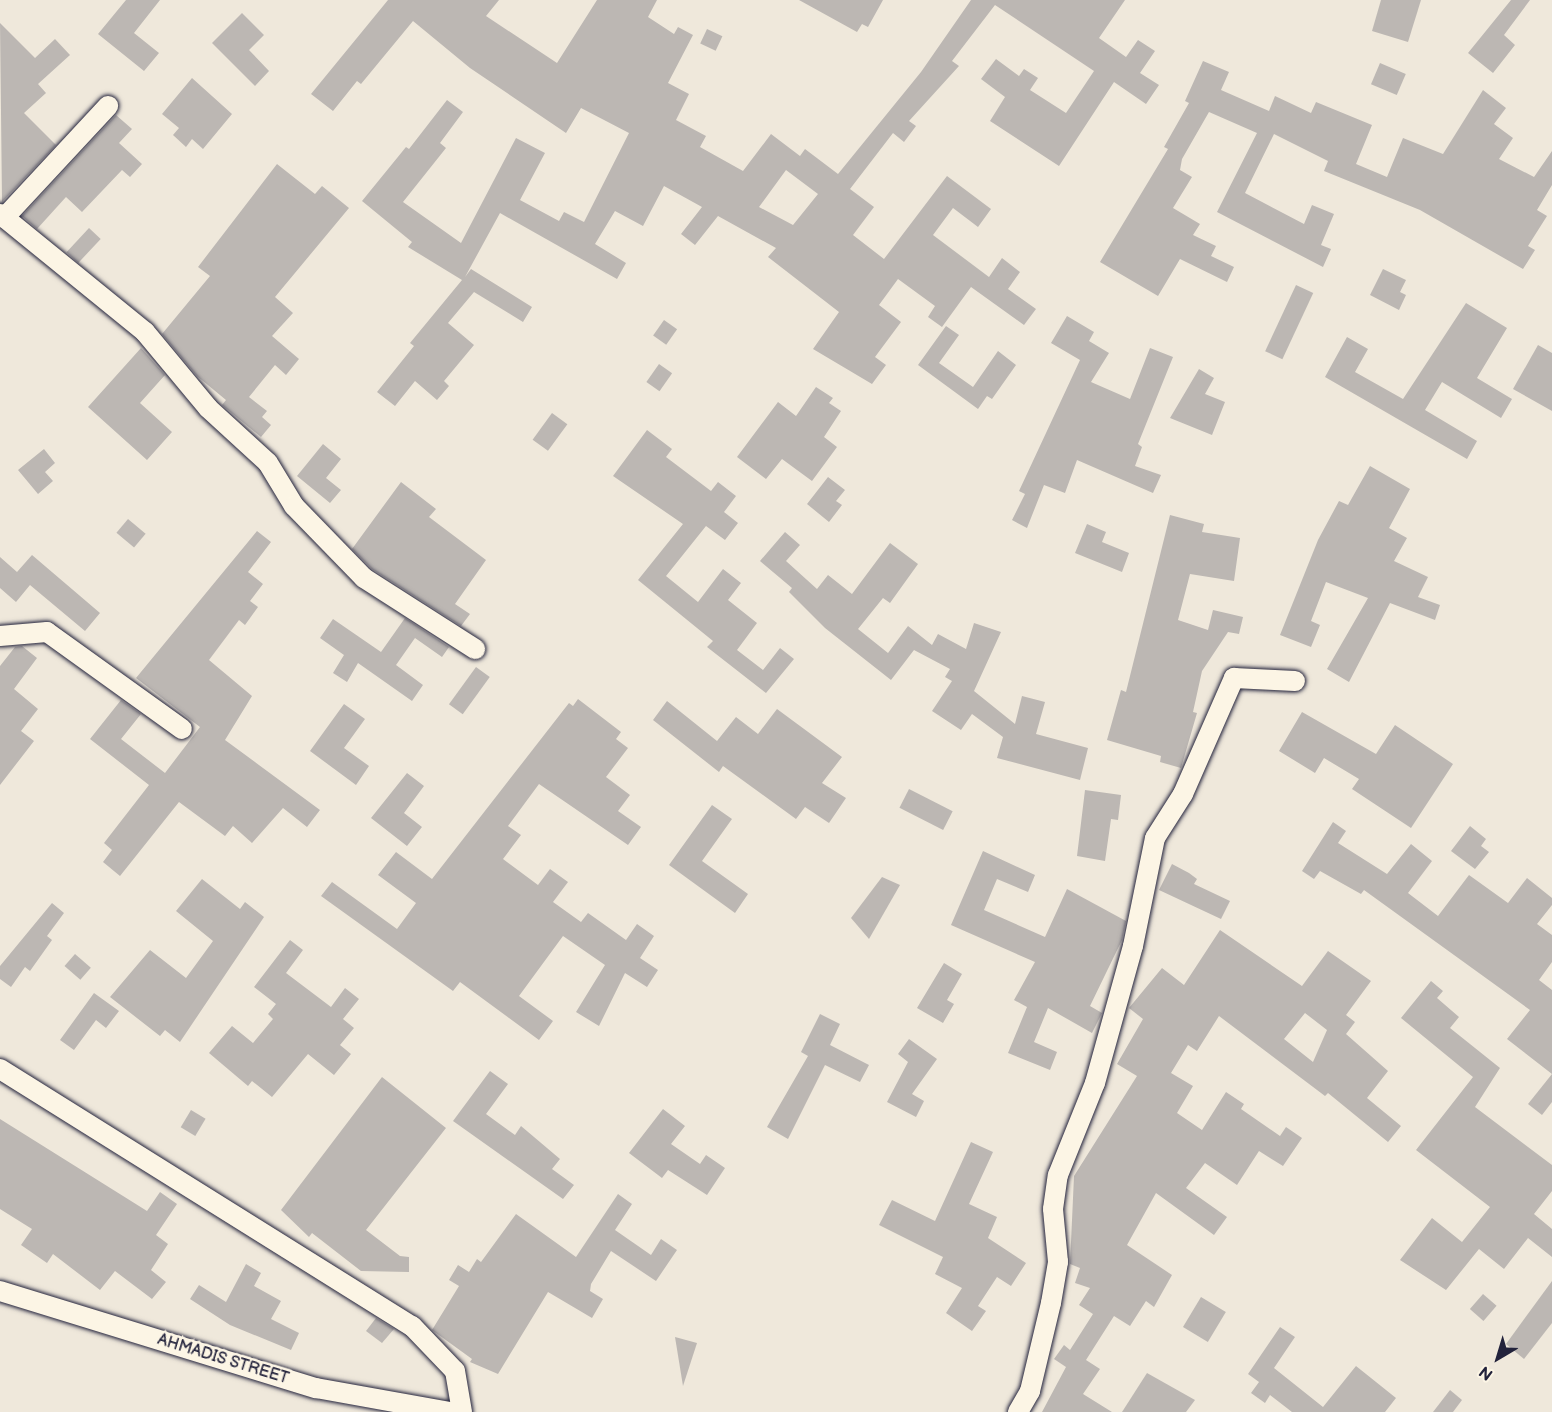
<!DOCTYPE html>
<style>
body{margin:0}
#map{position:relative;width:1552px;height:1412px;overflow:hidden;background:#efe8db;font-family:"Balsamiq Sans",sans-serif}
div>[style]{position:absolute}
.building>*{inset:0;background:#bcb7b3;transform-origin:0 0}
.roads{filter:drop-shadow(0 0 2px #22223b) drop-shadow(0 0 2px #22223b)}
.minor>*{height:20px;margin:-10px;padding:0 10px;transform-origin:10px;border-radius:10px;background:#fcf5e5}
span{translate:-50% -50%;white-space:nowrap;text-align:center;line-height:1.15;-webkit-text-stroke:5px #fcf5e5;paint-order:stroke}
.street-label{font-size:16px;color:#22223b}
.north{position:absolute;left:1468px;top:1328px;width:60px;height:60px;-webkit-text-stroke:4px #fcf5e5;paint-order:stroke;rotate:218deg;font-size:16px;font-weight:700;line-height:24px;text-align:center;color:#22223b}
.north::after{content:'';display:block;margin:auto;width:21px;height:27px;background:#22223b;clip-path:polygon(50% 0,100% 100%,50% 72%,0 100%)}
</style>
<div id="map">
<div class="building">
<i style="clip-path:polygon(126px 0,160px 0,134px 33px,159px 53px,144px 71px,98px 34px)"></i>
<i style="clip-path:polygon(evenodd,388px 0,499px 0,486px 16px,557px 63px,597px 0,657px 0,648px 17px,674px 34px,678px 27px,693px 35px,668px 83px,689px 94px,676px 120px,706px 136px,700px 147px,743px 171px,771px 134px,800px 156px,805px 149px,838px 174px,921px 72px,971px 0,1125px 0,1099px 38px,1126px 57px,1138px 40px,1155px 51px,1140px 73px,1159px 85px,1146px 104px,1114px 82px,1059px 166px,990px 121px,1005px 97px,981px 79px,996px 59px,1019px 76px,1024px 69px,1038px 78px,1030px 90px,1066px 113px,1094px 71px,995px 5px,952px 61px,959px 66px,909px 121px,916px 126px,904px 142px,893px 133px,850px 189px,874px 207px,853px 235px,884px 259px,947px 176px,991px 209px,978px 227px,953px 208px,933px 235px,989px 277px,1002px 258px,1020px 272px,1008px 289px,1036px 309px,1024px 325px,971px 287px,942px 327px,928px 317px,935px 306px,898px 279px,879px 305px,901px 322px,875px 357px,886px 365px,872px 384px,813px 349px,839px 312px,768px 257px,776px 248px,718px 216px,695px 245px,681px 234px,702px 207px,664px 186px,643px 226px,615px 211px,595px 244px,626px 263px,617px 279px,500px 213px,465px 277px,471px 269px,532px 307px,523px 322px,474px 292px,448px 323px,474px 345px,444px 381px,449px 386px,437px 400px,415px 381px,395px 406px,377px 392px,414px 346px,410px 343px,462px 280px,408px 247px,412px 242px,362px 201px,406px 147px,409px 149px,447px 100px,463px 112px,440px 143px,446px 148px,403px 202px,461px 243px,516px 138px,545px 153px,520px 200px,559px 221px,564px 212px,584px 222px,629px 133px,581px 108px,566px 133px,470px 68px,413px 21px,361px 84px,357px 81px,333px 111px,311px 94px,388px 0,786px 170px,818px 194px,793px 225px,759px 207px,786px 170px)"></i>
<i style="clip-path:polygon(799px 0,883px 0,868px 27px,862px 24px,857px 32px)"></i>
<i style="clip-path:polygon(1381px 0,1421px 0,1408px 42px,1372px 31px)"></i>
<i style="clip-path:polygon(1511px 0,1530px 0,1504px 35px,1515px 45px,1493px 73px,1468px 53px)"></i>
<i style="clip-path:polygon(242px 13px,264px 35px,249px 50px,269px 71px,255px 86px,212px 43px)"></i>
<i style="clip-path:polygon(0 23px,35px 58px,55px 39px,70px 55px,38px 84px,46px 93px,24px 113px,56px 145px,2px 202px)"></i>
<i style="left:707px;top:29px;width:17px;height:16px;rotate:25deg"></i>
<i style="clip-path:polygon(1203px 61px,1229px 72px,1221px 90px,1269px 111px,1275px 96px,1311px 113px,1316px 102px,1372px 125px,1356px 164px,1387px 177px,1403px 138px,1443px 154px,1483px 90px,1506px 108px,1494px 124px,1513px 138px,1499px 159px,1534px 177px,1552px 151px,1552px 185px,1537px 210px,1547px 216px,1528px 246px,1535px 250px,1523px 269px,1420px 210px,1324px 171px,1328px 161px,1274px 134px,1245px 193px,1304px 224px,1312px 205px,1334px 214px,1321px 245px,1331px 249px,1323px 267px,1217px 212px,1257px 133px,1209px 112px,1182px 159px,1180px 170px,1192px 177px,1173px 208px,1200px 224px,1193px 235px,1216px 246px,1211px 256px,1234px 267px,1227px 282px,1180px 259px,1158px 296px,1100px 262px,1168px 149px,1164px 147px,1189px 103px,1185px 101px)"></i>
<i style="left:1380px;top:63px;width:28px;height:23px;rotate:23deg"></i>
<i style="clip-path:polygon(192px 78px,232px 114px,203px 149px,192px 139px,186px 147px,173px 135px,179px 128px,162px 114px)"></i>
<i style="clip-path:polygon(116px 115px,132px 129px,119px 143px,142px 164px,130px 177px,122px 170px,82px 212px,66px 197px,37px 229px,22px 216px)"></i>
<i style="clip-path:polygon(277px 164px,315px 194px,322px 186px,349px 208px,275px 297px,293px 313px,272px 336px,299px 359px,286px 375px,275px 365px,249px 397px,267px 411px,262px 417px,271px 425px,261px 437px,222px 405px,226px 400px,197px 376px,162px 334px,210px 276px,198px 267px)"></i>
<i style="left:89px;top:228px;width:16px;height:33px;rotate:43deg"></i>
<i style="clip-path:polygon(1383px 269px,1406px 280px,1400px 292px,1406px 295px,1399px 310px,1370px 295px)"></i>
<i style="left:1296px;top:285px;width:19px;height:73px;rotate:25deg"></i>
<i style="clip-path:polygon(1466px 303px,1507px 328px,1477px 378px,1512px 399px,1501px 418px,1442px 382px,1425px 410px,1477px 441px,1467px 459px,1325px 377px,1347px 337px,1368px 349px,1355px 372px,1403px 399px)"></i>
<i style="clip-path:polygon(1067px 316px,1094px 332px,1089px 341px,1109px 353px,1091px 382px,1130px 399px,1150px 348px,1173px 357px,1138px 444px,1142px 447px,1135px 466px,1161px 475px,1153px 493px,1077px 460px,1065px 493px,1044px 485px,1027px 528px,1012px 520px,1025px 494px,1019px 491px,1080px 360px,1051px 343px)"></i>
<i style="left:664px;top:320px;width:16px;height:19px;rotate:35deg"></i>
<i style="clip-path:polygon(946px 326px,959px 335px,939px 363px,973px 387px,998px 351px,1016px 365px,992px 399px,987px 396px,978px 409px,918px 365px)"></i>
<i style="clip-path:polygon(1538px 345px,1552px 353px,1552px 411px,1513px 389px)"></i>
<i style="clip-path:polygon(141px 348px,165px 375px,140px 403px,172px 432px,147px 460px,88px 407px)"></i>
<i style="left:659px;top:364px;width:16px;height:22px;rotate:35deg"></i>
<i style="clip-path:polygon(1199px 369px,1214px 378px,1205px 394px,1225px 402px,1212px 435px,1170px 418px)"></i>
<i style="clip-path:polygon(816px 387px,833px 398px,829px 403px,841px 411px,824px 437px,837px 447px,812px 481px,782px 459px,766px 479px,737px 457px,778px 402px,796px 416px)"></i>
<i style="left:552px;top:413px;width:19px;height:33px;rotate:36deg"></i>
<i style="clip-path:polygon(647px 430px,672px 449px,666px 457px,711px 491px,718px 482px,736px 496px,724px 512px,738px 523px,725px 540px,706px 526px,666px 576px,698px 602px,723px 569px,741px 583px,728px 600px,757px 623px,737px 650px,763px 670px,780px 648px,794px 659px,766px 693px,707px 647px,713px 641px,638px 580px,683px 524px,613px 476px)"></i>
<i style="clip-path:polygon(323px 444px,341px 459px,326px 478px,341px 490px,330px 503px,297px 476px)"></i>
<i style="clip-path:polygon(44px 449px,55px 463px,45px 472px,53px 481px,38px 494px,18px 470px)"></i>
<i style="clip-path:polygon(1370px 466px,1410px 489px,1389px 528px,1407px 538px,1394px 561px,1428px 577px,1418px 597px,1440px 605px,1435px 620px,1390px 603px,1349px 682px,1327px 669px,1368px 598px,1326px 582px,1311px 621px,1320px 625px,1311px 647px,1280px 635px,1318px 540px,1339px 501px,1348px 505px)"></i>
<i style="clip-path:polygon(828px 477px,845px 490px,836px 501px,842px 505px,829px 522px,807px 504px)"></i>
<i style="clip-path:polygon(401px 482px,436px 509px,429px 517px,486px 560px,455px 604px,470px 614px,461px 626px,372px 569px,352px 549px)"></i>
<i style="clip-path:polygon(1170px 515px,1204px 524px,1202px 532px,1240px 538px,1234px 581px,1190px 574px,1178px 620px,1208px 630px,1213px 610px,1243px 617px,1239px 634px,1228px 632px,1202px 671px,1193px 712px,1197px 713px,1181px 768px,1160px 762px,1161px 756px,1107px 740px,1121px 690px,1126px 692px)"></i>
<i style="left:128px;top:519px;width:23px;height:18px;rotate:40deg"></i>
<i style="clip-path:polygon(1087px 524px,1106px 532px,1102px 542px,1129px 553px,1122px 572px,1075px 553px)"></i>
<i style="clip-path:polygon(257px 531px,271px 542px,248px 572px,263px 584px,250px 601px,258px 607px,245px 625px,239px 620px,209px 660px,252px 696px,225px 740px,320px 810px,307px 827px,283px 808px,252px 843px,233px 826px,225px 836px,179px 802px,120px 876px,103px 862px,112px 850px,104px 843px,149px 785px,90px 739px,121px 700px,141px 714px,121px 739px,165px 773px,200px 727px,136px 678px)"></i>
<i style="clip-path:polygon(785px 532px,800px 545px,786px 561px,817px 589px,828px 575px,852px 594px,890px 543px,918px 564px,890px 603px,883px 598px,858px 629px,888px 653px,908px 626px,932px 645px,938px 634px,966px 649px,974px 623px,1001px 632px,974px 691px,1015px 724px,1022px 696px,1045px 702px,1036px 734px,1088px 748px,1080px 780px,997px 758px,1003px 737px,972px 714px,961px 730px,932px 711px,952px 681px,945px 677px,950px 669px,914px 650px,891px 680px,825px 628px,789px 592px,792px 588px,760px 561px)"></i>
<i style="clip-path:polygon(32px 555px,100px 613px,85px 631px,30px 585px,16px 602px,0 588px,0 557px,17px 572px)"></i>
<i style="clip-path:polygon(405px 618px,449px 647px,442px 657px,415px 638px,396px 665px,423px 685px,412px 701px,358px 663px,347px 682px,333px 673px,344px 655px,320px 638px,333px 619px,381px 652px)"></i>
<i style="clip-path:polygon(22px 646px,37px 658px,14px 689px,38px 709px,21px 731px,34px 741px,0 785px,0 666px,15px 647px)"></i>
<i style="left:476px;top:667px;width:17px;height:46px;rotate:36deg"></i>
<i style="clip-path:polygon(578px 699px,621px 732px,616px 739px,628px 748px,606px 777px,630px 795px,618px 811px,641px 827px,628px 845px,539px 784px,508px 826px,521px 835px,503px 859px,538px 885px,550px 869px,568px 882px,553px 902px,581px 922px,588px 913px,626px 940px,637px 924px,654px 936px,640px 958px,658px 970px,647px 987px,625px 973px,599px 1026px,576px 1012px,605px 965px,563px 936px,519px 996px,553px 1021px,539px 1040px,460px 982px,453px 991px,321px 896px,332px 882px,397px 929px,416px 903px,378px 875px,396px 852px,432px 879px,569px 703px,573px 706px)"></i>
<i style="clip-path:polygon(667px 701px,717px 741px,736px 717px,758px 734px,777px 709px,842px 757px,822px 783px,846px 798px,829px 823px,805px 807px,796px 819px,723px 766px,719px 772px,653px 720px)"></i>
<i style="clip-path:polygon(344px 704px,365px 719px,344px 748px,369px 766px,356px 785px,310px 751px)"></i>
<i style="clip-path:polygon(1302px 712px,1376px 754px,1395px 725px,1453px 764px,1411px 828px,1352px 789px,1359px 779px,1324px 758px,1315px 773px,1279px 751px)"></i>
<i style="clip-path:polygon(407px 773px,424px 786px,404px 813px,422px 827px,407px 846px,371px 818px)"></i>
<i style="left:909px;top:789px;width:49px;height:21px;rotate:27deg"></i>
<i style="clip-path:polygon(1085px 790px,1121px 795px,1118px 820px,1111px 819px,1105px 861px,1077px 856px)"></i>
<i style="clip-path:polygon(712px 805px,732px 819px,702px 861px,748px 894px,735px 913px,669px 865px)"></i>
<i style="clip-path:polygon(1333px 822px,1346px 831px,1338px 843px,1387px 874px,1411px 844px,1432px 861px,1408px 893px,1438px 916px,1469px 875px,1508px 903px,1527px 878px,1552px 898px,1552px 905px,1537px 924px,1552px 935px,1552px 962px,1539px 980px,1552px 990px,1552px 1074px,1507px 1039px,1530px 1010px,1364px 890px,1361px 894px,1320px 871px,1314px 879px,1302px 871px)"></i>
<i style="clip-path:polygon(1470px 826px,1486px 839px,1481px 846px,1489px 852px,1475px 869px,1451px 851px)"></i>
<i style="clip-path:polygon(983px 851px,1035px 875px,1028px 892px,997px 879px,984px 910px,1045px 937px,1067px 889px,1126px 921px,1122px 940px,1090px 1006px,1102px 1013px,1092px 1033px,1048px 1008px,1034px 1042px,1057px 1052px,1050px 1070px,1008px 1053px,1027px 1007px,1014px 1000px,1035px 962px,951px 925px)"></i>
<i style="clip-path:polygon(1172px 864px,1189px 873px,1197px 879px,1194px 884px,1230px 901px,1221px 919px,1159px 890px)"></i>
<i style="clip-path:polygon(882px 877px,900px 885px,869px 939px,851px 918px)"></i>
<i style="clip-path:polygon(202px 879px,240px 909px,245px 902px,264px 917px,180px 1042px,165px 1030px,160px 1036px,110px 997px,150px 950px,186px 978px,213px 941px,176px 911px)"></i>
<i style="clip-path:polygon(52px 903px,64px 913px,47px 936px,52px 940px,30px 971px,25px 967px,11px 987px,0 979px,0 966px)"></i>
<i style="clip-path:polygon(evenodd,1220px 930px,1302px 986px,1328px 951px,1371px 981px,1346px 1015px,1355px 1022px,1346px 1034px,1388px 1071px,1367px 1098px,1401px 1126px,1388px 1142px,1328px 1093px,1325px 1096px,1219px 1016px,1197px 1051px,1188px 1045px,1171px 1073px,1193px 1086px,1177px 1113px,1202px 1130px,1226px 1092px,1244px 1104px,1241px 1109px,1280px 1136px,1286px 1127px,1302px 1138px,1283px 1166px,1259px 1151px,1237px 1185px,1205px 1163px,1186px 1188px,1227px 1217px,1214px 1235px,1156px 1193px,1127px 1245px,1172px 1275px,1154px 1307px,1146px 1301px,1130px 1326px,1114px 1316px,1086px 1360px,1100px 1369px,1083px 1394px,1112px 1412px,1042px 1412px,1066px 1367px,1054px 1359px,1064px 1345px,1070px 1350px,1093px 1314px,1079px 1305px,1090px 1288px,1075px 1283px,1080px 1268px,1070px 1264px,1074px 1176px,1137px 1076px,1117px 1064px,1143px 1019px,1129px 1008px,1162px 968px,1184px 985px,1220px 930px,1305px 1013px,1327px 1030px,1313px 1062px,1284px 1039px,1305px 1013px)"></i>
<i style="clip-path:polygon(290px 940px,303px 950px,286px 973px,331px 1007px,345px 988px,359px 999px,343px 1019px,354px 1028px,340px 1045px,351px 1054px,334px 1075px,308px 1054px,272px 1097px,252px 1081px,248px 1086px,209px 1053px,232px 1026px,253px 1043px,273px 1019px,268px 1014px,276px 1004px,254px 987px)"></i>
<i style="left:75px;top:954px;width:21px;height:16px;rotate:41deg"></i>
<i style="clip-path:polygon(944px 963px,962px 974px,947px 1000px,954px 1004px,943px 1023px,917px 1008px)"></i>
<i style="clip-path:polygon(1431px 981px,1443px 991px,1437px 998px,1459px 1017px,1450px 1028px,1500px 1068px,1475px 1107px,1552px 1165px,1552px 1191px,1534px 1214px,1552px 1229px,1552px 1257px,1528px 1238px,1504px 1269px,1479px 1249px,1446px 1290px,1400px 1260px,1432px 1218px,1462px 1242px,1490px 1207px,1416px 1150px,1473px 1077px,1401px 1018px)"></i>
<i style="clip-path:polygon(94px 993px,119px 1011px,106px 1028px,96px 1020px,74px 1050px,60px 1040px)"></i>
<i style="clip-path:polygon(820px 1014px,840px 1024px,830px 1045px,869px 1065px,860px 1082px,825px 1065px,788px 1139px,767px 1127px,808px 1056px,801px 1052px)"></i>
<i style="clip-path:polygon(909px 1039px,937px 1059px,912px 1094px,924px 1101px,916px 1117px,887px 1102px,908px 1062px,898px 1054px)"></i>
<i style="clip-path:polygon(490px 1071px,508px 1084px,486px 1114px,515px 1135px,521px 1126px,560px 1159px,552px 1169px,574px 1185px,563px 1199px,453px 1121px)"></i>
<i style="clip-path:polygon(1552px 1074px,1552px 1102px,1542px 1115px,1528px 1104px)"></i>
<i style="clip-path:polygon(382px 1077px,446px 1128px,366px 1230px,400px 1256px,409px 1257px,409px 1272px,361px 1271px,312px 1233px,309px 1237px,281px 1210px)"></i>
<i style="clip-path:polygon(663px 1109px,685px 1126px,671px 1144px,700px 1164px,706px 1155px,725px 1168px,707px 1195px,668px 1170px,662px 1178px,629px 1153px)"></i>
<i style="left:191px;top:1110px;width:17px;height:20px;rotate:31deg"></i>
<i style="clip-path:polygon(0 1119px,147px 1211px,160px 1192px,177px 1204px,156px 1235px,168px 1244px,151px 1270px,166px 1282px,152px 1299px,115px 1271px,100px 1290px,53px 1254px,47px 1263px,21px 1245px,32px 1229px,0 1209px)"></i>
<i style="clip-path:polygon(971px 1142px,993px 1152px,969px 1204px,997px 1217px,988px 1238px,1026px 1263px,1011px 1286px,997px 1277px,978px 1306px,986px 1311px,972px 1331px,946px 1313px,962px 1288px,935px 1274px,943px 1257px,879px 1225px,892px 1200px,935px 1221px)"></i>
<i style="clip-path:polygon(618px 1194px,632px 1204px,615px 1230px,651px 1255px,661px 1239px,677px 1250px,656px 1281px,611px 1251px,591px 1284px,590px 1291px,603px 1299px,592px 1318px,548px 1292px,498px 1374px,470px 1362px,472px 1359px,432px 1330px,459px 1286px,449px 1280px,458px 1265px,469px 1272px,477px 1259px,481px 1262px,516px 1214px,576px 1257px)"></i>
<i style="clip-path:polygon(246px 1264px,261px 1273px,254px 1286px,281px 1301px,271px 1319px,299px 1333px,291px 1350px,230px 1325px,190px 1299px,199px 1285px,226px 1302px)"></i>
<i style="clip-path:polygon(1552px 1281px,1552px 1323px,1524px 1359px,1506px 1344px)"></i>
<i style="left:1483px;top:1294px;width:18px;height:20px;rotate:41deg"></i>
<i style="left:1201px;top:1297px;width:29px;height:35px;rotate:31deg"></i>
<i style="clip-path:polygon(376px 1318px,394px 1329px,382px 1343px,366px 1331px)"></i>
<i style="clip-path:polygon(1280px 1327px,1295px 1337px,1274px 1368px,1323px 1407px,1356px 1366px,1396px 1398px,1385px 1412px,1292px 1412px,1270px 1395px,1265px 1403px,1251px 1393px,1259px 1382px,1248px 1374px)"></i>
<i style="clip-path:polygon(675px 1337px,697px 1343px,683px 1386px)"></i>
<i style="clip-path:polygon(1147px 1373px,1195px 1400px,1186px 1412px,1122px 1412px)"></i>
<i style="clip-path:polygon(1450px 1390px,1462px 1400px,1453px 1412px,1433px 1412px)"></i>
</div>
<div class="roads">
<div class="minor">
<i style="left:0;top:214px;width:187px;rotate:39.1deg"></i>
<i style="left:145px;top:332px;width:99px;rotate:50.3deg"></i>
<i style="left:208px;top:408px;width:81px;rotate:42.5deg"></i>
<i style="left:268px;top:463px;width:50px;rotate:58.8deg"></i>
<i style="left:294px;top:506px;width:100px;rotate:45.8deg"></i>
<i style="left:364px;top:578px;width:132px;rotate:32.6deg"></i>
<i style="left:4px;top:218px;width:153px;rotate:-47.1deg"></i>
<i style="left:0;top:636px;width:47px;rotate:-4.9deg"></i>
<i style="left:47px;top:632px;width:166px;rotate:35.7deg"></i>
<i style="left:0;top:1069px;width:486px;rotate:32deg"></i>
<i style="left:412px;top:1326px;width:62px;rotate:46.3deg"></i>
<i style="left:455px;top:1371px;width:42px;rotate:80.3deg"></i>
<i style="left:0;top:1291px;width:331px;rotate:17.1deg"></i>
<i style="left:316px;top:1388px;width:135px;rotate:10.2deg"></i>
<i style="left:1018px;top:1412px;width:24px;rotate:-60deg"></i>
<i style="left:1030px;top:1391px;width:90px;rotate:-76.6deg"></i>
<i style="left:1051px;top:1303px;width:42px;rotate:-80.3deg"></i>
<i style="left:1058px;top:1262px;width:53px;rotate:-95.4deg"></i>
<i style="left:1053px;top:1209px;width:34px;rotate:-82deg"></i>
<i style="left:1058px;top:1175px;width:99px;rotate:-68.1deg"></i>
<i style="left:1095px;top:1083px;width:142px;rotate:-74.5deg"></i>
<i style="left:1133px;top:946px;width:110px;rotate:-78.5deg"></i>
<i style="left:1155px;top:838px;width:52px;rotate:-57.5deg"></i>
<i style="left:1183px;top:794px;width:127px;rotate:-66.3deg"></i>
<i style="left:1234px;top:678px;width:61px;rotate:2.8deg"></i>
</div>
</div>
<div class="street-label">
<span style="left:223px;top:1360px;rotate:17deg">AHMADIS STREET</span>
</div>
<div class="north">N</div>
</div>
